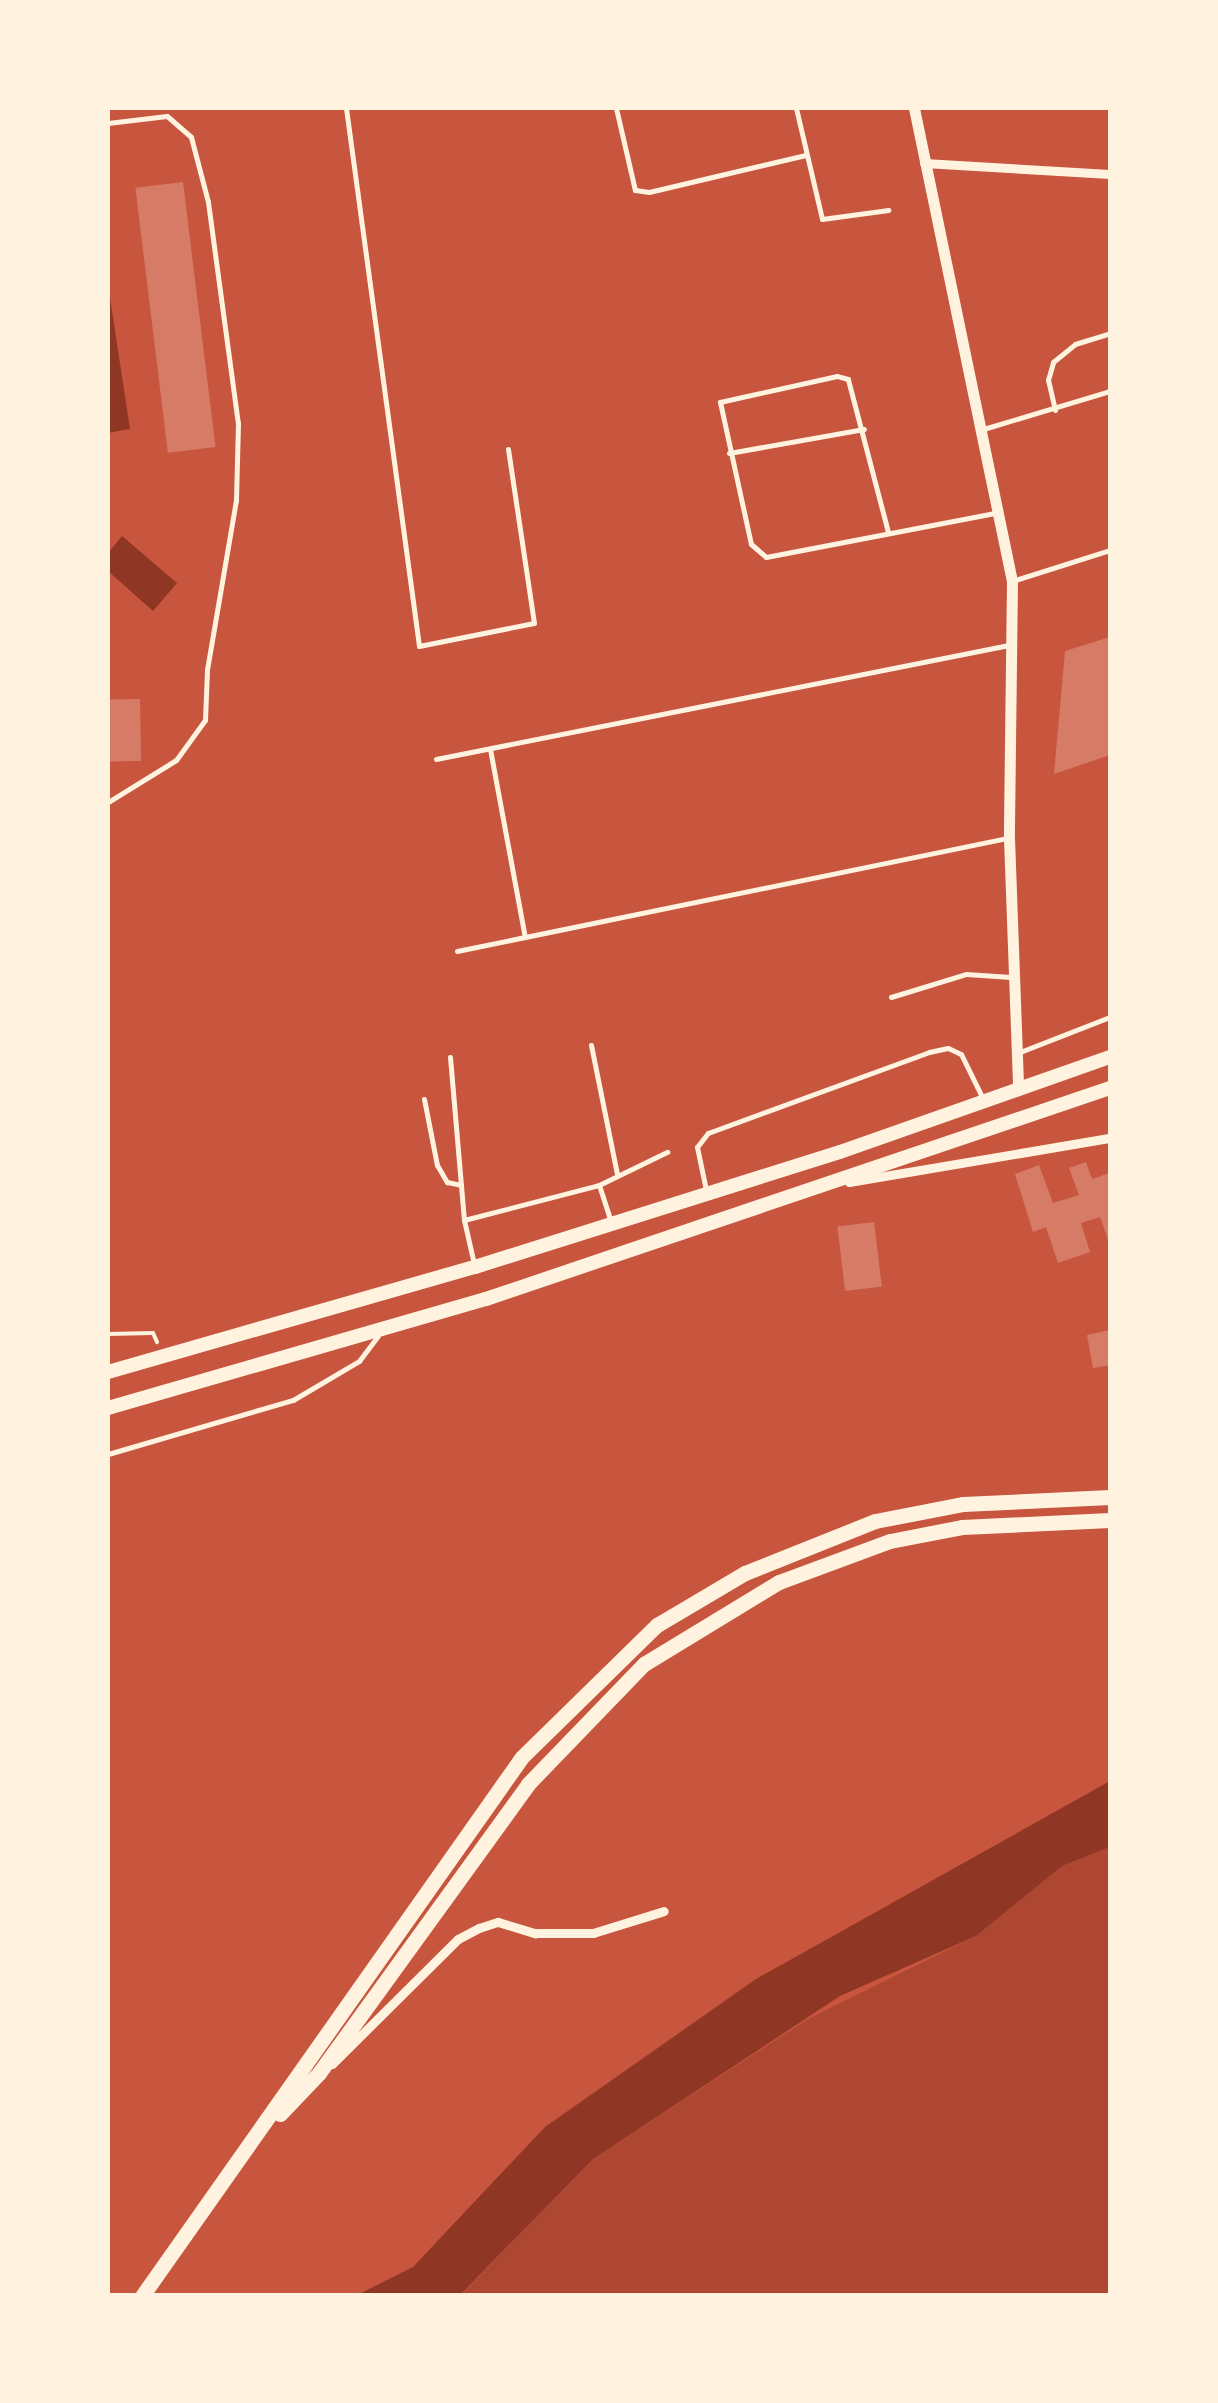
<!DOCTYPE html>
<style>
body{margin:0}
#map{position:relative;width:1218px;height:2403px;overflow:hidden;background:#c8553d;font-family:"DejaVu Sans",sans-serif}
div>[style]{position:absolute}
.green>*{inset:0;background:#ae4732}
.water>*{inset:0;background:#8f3625}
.building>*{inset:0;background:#d67c66;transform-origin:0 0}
.path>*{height:4px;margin:-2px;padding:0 2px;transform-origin:2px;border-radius:2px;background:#fff3e0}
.service>*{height:5px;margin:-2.5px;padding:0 2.5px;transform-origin:2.5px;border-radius:2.5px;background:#fff3e0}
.minor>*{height:9px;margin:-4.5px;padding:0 4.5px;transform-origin:4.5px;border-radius:4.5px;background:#fff3e0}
.tertiary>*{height:11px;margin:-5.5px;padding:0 5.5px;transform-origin:5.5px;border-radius:5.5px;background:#fff3e0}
.primary>*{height:14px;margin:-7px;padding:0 7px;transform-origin:7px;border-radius:7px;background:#fff3e0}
.trunk>*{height:15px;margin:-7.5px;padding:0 7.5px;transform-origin:7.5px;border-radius:7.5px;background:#fff3e0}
span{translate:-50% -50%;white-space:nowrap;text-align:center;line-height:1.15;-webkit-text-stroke:9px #fff3e0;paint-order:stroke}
.frame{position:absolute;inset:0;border:110px solid #fff3e0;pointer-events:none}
</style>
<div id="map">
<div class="green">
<i style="clip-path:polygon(1110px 1847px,1110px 2295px,460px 2296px,593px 2159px,808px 2019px,976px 1936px,1062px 1866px)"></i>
</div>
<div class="water">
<i style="clip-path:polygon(108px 285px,130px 429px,108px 433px)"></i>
<i style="clip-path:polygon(122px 536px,177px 583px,153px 611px,108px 571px,108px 553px)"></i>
<i style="clip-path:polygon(1110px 1781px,1110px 1847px,1062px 1866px,976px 1936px,840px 1996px,593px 2159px,460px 2295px,357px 2295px,413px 2267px,545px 2127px,756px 1979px)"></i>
</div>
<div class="building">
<i style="left:183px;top:182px;width:267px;height:48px;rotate:83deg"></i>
<i style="clip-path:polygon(1110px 637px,1110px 755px,1054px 774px,1065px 651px)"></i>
<i style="left:140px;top:699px;width:62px;height:32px;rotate:89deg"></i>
<i style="clip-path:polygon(1086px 1162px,1092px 1179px,1110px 1173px,1110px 1245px,1100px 1217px,1081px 1223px,1090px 1252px,1058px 1263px,1046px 1227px,1033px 1232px,1015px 1174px,1039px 1165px,1053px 1203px,1079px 1195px,1069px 1168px)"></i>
<i style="left:874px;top:1222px;width:65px;height:37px;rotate:83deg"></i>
<i style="clip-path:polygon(1110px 1330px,1110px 1365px,1093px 1368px,1087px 1335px)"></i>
</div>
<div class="path">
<i style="left:108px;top:1334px;width:45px;rotate:-1.3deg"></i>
<i style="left:153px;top:1333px;width:10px;rotate:66deg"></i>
</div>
<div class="service">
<i style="left:346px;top:108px;width:543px;rotate:82.27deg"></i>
<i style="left:419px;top:646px;width:117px;rotate:-11.3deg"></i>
<i style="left:534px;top:623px;width:176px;rotate:-98.5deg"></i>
<i style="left:616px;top:108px;width:84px;rotate:77deg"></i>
<i style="left:635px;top:190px;width:14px;rotate:8deg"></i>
<i style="left:649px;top:192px;width:161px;rotate:-13.3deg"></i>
<i style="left:796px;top:108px;width:114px;rotate:76.8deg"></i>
<i style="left:822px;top:219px;width:67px;rotate:-7.8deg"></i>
<i style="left:108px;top:123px;width:59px;rotate:-6.8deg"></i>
<i style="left:167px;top:116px;width:32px;rotate:41deg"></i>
<i style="left:191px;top:137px;width:67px;rotate:75.3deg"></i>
<i style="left:208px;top:202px;width:223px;rotate:82.3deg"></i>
<i style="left:238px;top:423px;width:77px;rotate:91.5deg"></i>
<i style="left:236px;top:500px;width:172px;rotate:99.7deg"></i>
<i style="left:207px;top:670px;width:50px;rotate:92.3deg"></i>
<i style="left:205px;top:720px;width:49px;rotate:125.9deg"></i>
<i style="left:176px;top:760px;width:80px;rotate:148.3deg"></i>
<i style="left:1055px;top:410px;width:31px;rotate:-103deg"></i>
<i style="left:1048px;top:380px;width:19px;rotate:-74deg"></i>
<i style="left:1053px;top:362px;width:28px;rotate:-39deg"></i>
<i style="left:1075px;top:344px;width:37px;rotate:-17deg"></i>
<i style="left:980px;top:430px;width:136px;rotate:-16.7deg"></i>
<i style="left:729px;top:453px;width:137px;rotate:-10.1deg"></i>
<i style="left:888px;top:532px;width:158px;rotate:-104.7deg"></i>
<i style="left:848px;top:379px;width:11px;rotate:-165deg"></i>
<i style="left:837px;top:376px;width:120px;rotate:167.5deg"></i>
<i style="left:720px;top:402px;width:145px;rotate:77.7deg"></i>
<i style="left:751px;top:544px;width:20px;rotate:41deg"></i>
<i style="left:766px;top:557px;width:233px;rotate:-10.9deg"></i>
<i style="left:1015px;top:580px;width:100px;rotate:-17.5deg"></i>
<i style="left:490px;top:749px;width:191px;rotate:79.5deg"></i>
<i style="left:436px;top:759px;width:584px;rotate:-11.25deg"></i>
<i style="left:457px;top:951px;width:561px;rotate:-11.61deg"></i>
<i style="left:891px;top:997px;width:78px;rotate:-17deg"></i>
<i style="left:966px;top:974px;width:45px;rotate:3.8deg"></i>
<i style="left:591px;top:1045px;width:132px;rotate:78.6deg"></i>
<i style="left:1020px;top:1052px;width:97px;rotate:-21.3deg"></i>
<i style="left:450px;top:1057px;width:164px;rotate:85.1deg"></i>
<i style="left:464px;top:1220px;width:45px;rotate:77.2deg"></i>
<i style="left:424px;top:1099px;width:67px;rotate:78.9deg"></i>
<i style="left:437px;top:1165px;width:20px;rotate:60deg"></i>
<i style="left:447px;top:1182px;width:14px;rotate:12deg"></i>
<i style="left:599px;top:1185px;width:38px;rotate:72deg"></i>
<i style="left:706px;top:1190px;width:44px;rotate:-101.8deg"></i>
<i style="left:697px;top:1147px;width:18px;rotate:-52deg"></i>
<i style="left:708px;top:1133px;width:235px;rotate:-20.1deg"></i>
<i style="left:929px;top:1052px;width:19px;rotate:-12deg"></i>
<i style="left:948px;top:1048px;width:14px;rotate:25deg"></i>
<i style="left:961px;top:1054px;width:50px;rotate:63.9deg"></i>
<i style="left:464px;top:1220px;width:139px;rotate:-14.5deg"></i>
<i style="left:599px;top:1185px;width:76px;rotate:-25.9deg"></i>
<i style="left:108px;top:1454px;width:193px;rotate:-16.3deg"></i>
<i style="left:293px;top:1400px;width:77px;rotate:-30.6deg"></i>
<i style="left:359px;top:1361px;width:31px;rotate:-53deg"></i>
</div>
<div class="minor">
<i style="left:924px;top:163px;width:186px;rotate:3.4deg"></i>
<i style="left:849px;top:1182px;width:265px;rotate:-9.6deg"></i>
<i style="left:332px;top:2064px;width:177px;rotate:-44.8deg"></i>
<i style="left:458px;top:1939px;width:24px;rotate:-28deg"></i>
<i style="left:479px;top:1928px;width:20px;rotate:-18deg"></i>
<i style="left:498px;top:1922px;width:39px;rotate:17deg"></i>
<i style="left:535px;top:1933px;width:58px"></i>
<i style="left:593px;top:1933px;width:74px;rotate:-17.2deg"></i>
</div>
<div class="tertiary">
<i style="left:914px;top:108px;width:483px;rotate:78.3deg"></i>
<i style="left:1012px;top:581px;width:257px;rotate:90.7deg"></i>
<i style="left:1009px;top:838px;width:248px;rotate:87.9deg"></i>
</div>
<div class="primary">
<i style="left:108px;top:1372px;width:382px;rotate:-16deg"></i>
<i style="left:475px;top:1267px;width:383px;rotate:-17.5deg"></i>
<i style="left:840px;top:1152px;width:286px;rotate:-19.4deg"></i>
<i style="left:108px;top:1408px;width:393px;rotate:-16.1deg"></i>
<i style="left:486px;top:1299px;width:659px;rotate:-18.68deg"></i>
</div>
<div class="trunk">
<i style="left:280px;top:2114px;width:57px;rotate:-46.4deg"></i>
<i style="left:319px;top:2073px;width:357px;rotate:-54.1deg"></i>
<i style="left:528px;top:1784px;width:167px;rotate:-46deg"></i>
<i style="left:644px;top:1664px;width:158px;rotate:-31.3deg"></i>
<i style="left:779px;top:1582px;width:118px;rotate:-20.3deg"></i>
<i style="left:890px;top:1541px;width:73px;rotate:-11deg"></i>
<i style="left:962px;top:1527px;width:148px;rotate:-2.7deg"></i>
<i style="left:142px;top:2296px;width:659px;rotate:-54.82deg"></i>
<i style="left:522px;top:1757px;width:189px;rotate:-44.4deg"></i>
<i style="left:657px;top:1625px;width:102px;rotate:-30.6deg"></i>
<i style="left:745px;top:1573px;width:140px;rotate:-21.8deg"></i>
<i style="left:875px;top:1521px;width:90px;rotate:-10.9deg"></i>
<i style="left:963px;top:1504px;width:147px;rotate:-2.7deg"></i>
</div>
<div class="frame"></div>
</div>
